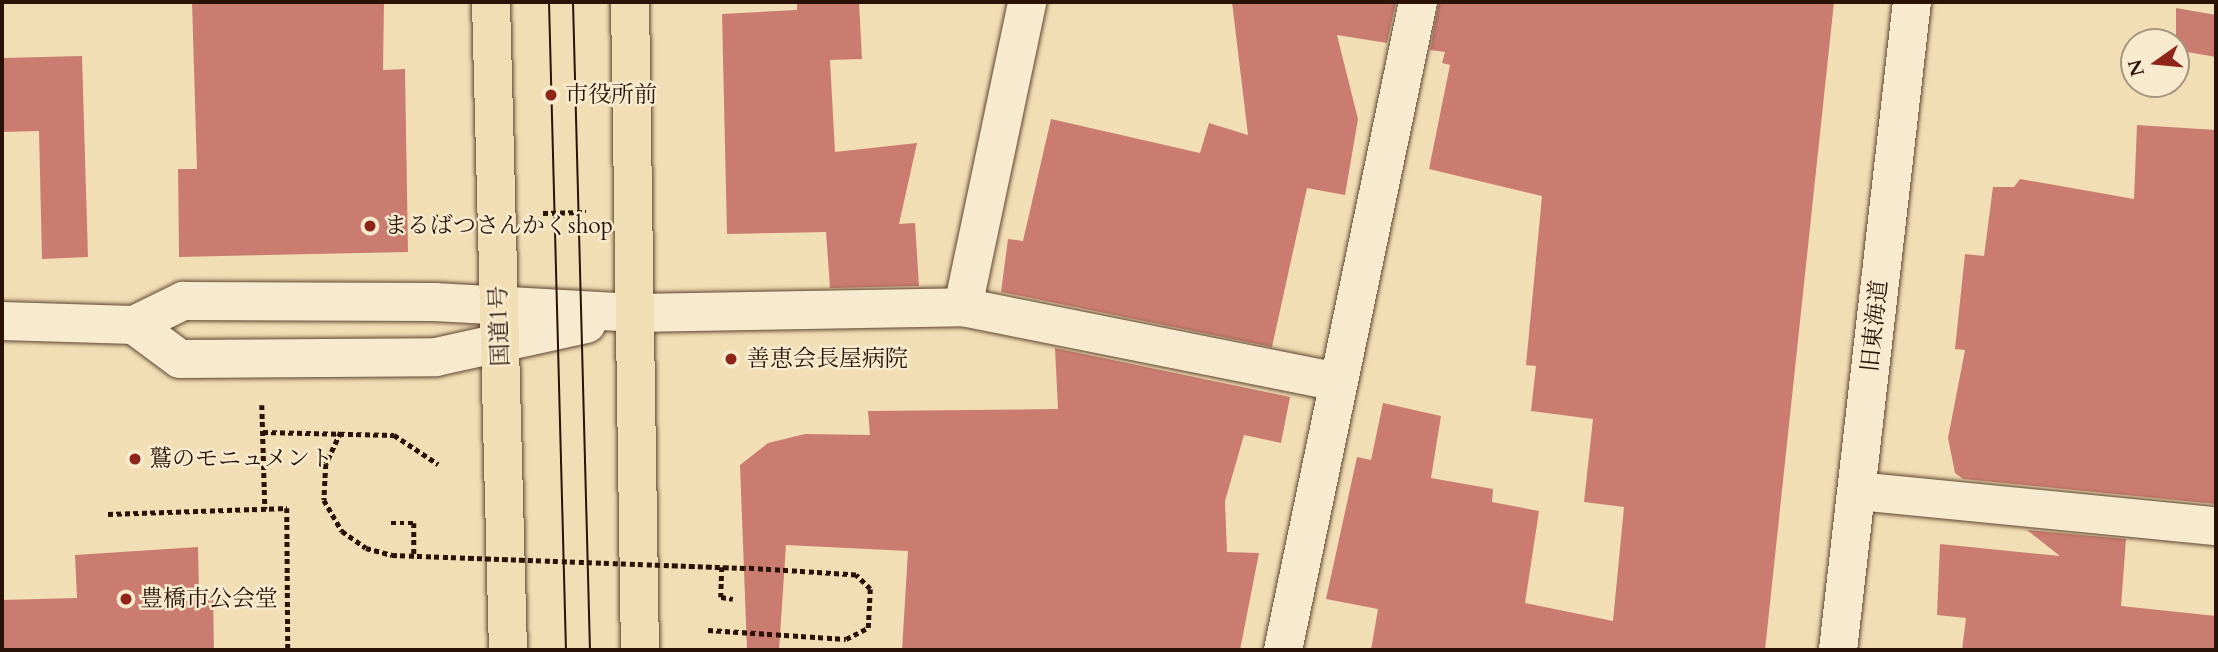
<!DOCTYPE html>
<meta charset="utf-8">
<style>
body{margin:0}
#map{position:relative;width:2218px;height:652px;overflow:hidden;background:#f2deb4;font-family:Cardo,"Noto Serif JP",serif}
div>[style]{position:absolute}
.building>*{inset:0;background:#ca7c70}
.path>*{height:4.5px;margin-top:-2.25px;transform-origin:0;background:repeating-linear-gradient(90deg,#2a1207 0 5px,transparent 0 8.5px)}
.roads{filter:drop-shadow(0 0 2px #5c4532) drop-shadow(0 0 2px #5c4532)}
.street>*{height:38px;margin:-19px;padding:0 19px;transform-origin:19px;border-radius:19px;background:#f7eace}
.secondary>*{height:38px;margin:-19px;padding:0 19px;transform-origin:19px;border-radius:19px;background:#f7eace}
.highway>*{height:38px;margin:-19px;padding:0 19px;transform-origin:19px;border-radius:19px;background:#f2deb4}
.tram>*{height:2px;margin:-1px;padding:0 1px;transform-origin:1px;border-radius:1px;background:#2a1207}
.path-bridge>*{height:4.5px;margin-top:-2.25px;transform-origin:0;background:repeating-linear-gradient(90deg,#2a1207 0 5px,transparent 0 8.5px)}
.dots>*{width:19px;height:19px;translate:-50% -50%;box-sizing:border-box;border:4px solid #f7eace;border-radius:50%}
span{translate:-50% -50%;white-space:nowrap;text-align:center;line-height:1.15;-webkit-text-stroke:5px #f7eace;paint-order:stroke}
.poi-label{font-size:23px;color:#2a1207}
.left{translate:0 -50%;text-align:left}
.street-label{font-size:23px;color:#2a1207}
.frame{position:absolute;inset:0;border:4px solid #2a1207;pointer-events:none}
.north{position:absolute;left:2120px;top:28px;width:70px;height:70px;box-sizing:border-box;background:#f7eace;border:2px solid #a5947e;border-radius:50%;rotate:255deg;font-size:19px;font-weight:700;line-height:28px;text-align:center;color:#2a1207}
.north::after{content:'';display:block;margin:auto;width:24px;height:32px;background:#8f2418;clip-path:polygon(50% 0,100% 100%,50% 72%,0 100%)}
</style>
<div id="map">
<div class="building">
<i style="clip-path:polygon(192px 2px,384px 2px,383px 70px,405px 69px,408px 252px,179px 257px,178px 169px,197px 169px)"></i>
<i style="clip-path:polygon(797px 2px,859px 2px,862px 59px,830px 60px,835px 152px,917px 143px,899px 224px,915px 223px,919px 286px,830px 288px,826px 232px,727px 234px,722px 14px,797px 10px)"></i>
<i style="clip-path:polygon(1232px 2px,1396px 2px,1387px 43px,1337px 35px,1358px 119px,1345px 195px,1307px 188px,1272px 347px,1001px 292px,1008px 239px,1023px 241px,1051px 119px,1200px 153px,1209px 123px,1248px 135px)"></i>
<i style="clip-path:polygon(1439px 2px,1834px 2px,1765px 650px,1371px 650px,1378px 609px,1326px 599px,1357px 457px,1371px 460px,1383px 403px,1441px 416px,1431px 478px,1493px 489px,1492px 502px,1539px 511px,1525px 603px,1613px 621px,1624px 507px,1584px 502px,1593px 419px,1531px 411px,1536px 366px,1526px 365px,1542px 196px,1429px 169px,1450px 65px,1442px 63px,1445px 52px,1430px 50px)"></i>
<i style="clip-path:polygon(2176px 8px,2216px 15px,2216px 57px,2176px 50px)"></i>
<i style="clip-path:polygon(82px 56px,88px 257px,42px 259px,39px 131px,2px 132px,2px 58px)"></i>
<i style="clip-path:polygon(2137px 125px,2216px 130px,2216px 504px,1963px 479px,1955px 473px,1948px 438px,1965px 350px,1955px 349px,1965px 254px,1984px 256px,1993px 187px,2014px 187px,2020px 179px,2134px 199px)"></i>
<i style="clip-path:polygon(1055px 348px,1290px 397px,1281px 443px,1244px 435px,1225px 501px,1227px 552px,1259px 553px,1240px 650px,902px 650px,908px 551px,786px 545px,779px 650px,747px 650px,740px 465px,768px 443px,805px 434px,870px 435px,868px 411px,1058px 409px)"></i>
<i style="clip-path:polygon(2027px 530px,2126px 539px,2121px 606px,2216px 616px,2216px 650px,1962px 650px,1966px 618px,1937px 615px,1940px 544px,2060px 556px)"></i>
<i style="clip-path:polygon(198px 547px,199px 594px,213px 594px,214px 650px,2px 650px,2px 600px,77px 598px,75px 555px)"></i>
</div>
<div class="path">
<i style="left:543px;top:213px;width:43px;rotate:-1.3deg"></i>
<i style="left:433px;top:217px;width:17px;rotate:-3deg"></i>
<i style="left:262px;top:405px;width:104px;rotate:88.3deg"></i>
<i style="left:263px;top:432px;width:131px;rotate:1.3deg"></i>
<i style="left:394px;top:435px;width:53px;rotate:33.4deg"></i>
<i style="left:341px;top:432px;width:35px;rotate:115deg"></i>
<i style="left:326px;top:464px;width:36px;rotate:93deg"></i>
<i style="left:324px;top:500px;width:36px;rotate:60deg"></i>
<i style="left:342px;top:531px;width:29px;rotate:35deg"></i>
<i style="left:366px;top:548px;width:27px;rotate:15deg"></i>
<i style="left:108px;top:514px;width:179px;rotate:-1.9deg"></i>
<i style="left:287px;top:508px;width:142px;rotate:89.6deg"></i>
<i style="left:391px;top:523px;width:23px"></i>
<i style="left:414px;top:523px;width:32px;rotate:90deg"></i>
<i style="left:722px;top:567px;width:30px;rotate:92deg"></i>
<i style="left:721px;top:597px;width:12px;rotate:9deg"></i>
<i style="left:708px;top:630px;width:138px;rotate:3.7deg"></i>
<i style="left:846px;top:639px;width:25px;rotate:-27deg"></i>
<i style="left:868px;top:628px;width:39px;rotate:-87deg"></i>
<i style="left:870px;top:589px;width:20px;rotate:-135deg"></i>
<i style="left:856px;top:575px;width:111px;rotate:-176.4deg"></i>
</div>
<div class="roads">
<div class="street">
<i style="left:963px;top:307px;width:312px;rotate:-78.1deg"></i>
<i style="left:2px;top:321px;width:132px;rotate:1.7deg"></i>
<i style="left:134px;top:325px;width:55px;rotate:-26.1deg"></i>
<i style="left:183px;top:301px;width:251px;rotate:0.2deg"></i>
<i style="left:434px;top:302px;width:201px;rotate:3.1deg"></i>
<i style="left:635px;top:313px;width:328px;rotate:-1deg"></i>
<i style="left:963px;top:307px;width:382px;rotate:11.3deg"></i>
<i style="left:134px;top:325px;width:57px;rotate:36.5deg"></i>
<i style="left:180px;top:359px;width:256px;rotate:-0.4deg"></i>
<i style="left:436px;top:357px;width:154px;rotate:-12.4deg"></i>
<i style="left:1857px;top:491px;width:361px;rotate:5.6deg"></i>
</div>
<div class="secondary">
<i style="left:1283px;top:650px;width:662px;rotate:-78.23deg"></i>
<i style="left:1838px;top:650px;width:652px;rotate:-83.49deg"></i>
</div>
<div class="highway">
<i style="left:491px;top:2px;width:648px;rotate:88.5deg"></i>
<i style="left:630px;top:2px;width:648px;rotate:89.12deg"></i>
</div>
</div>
<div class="tram">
<i style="left:549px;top:2px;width:648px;rotate:88.5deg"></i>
<i style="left:573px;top:2px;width:648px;rotate:88.5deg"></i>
</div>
<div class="path-bridge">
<i style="left:392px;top:555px;width:353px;rotate:2.1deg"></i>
</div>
<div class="dots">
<i style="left:551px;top:95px;background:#8f2418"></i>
<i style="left:370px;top:226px;background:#8f2418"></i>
<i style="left:731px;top:359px;background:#8f2418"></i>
<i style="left:135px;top:459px;background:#8f2418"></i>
<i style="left:126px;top:599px;background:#8f2418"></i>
</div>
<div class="poi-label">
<span class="left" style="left:565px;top:95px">市役所前</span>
<span class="left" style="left:384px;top:226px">まるばつさんかくshop</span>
<span class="left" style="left:747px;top:359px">善恵会長屋病院</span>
<span class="left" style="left:149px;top:459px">鷲のモニュメント</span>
<span class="left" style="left:140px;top:599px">豊橋市公会堂</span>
</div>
<div class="street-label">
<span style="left:500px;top:326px;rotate:-92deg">国道1号</span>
<span style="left:1875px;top:326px;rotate:-84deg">旧東海道</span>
</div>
<div class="frame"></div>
<div class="north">N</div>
</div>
